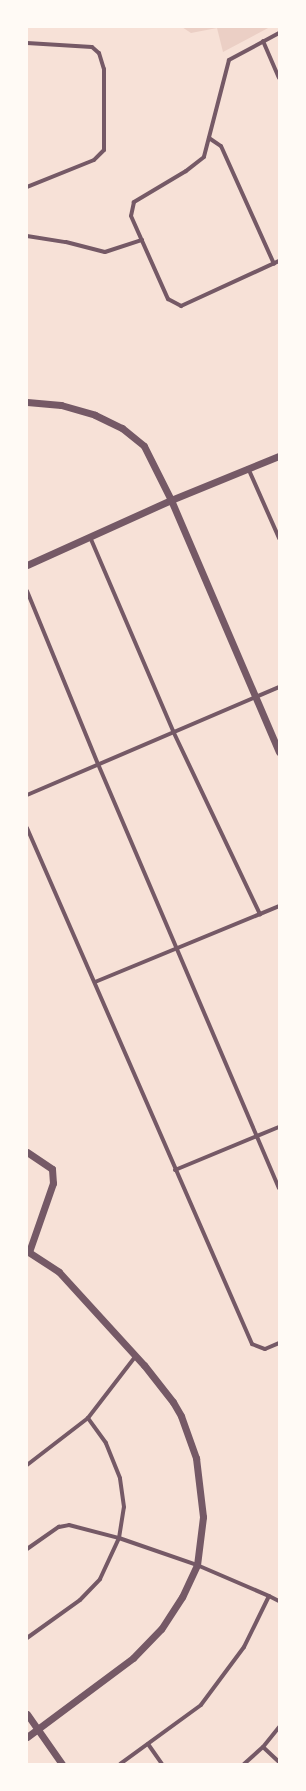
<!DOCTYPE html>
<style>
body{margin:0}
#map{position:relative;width:306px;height:1791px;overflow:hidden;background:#f7e1d7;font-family:Bitter,serif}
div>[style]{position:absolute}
.green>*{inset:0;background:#ebcfc5}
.minor>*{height:4px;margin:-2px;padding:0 2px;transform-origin:2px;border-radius:2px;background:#755966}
.tertiary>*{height:7px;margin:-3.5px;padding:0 3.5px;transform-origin:3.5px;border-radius:3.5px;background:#755966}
span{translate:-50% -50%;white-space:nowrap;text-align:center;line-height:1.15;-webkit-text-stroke:4px #fffaf5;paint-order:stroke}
.frame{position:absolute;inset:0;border:28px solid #fffaf5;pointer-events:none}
</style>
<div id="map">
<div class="green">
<i style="clip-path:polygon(182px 27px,270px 27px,223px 52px,217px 28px,191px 33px)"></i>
</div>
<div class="minor">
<i style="left:279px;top:33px;width:57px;rotate:151.6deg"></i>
<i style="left:229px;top:60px;width:100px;rotate:104.5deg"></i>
<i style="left:204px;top:157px;width:23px;rotate:142deg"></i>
<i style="left:186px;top:171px;width:61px;rotate:149.2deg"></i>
<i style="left:134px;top:202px;width:14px;rotate:102deg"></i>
<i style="left:131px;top:216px;width:91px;rotate:66deg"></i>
<i style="left:168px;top:299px;width:15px;rotate:28deg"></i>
<i style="left:181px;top:306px;width:108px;rotate:-24.7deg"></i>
<i style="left:263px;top:41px;width:40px;rotate:66.6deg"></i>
<i style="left:27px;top:43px;width:65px;rotate:3.5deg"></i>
<i style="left:92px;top:47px;width:9px;rotate:41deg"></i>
<i style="left:99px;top:53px;width:17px;rotate:73deg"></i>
<i style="left:104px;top:69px;width:81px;rotate:90deg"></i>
<i style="left:104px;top:150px;width:14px;rotate:135deg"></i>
<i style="left:94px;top:160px;width:72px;rotate:158.1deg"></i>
<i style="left:209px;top:138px;width:14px;rotate:34deg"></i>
<i style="left:221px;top:146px;width:129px;rotate:65.8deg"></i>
<i style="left:27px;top:236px;width:39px;rotate:9deg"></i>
<i style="left:66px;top:242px;width:40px;rotate:14.4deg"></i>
<i style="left:105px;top:252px;width:39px;rotate:-18deg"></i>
<i style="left:248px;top:468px;width:77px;rotate:66.1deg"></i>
<i style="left:90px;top:537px;width:211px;rotate:66.8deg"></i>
<i style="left:173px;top:731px;width:203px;rotate:64.6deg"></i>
<i style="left:27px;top:591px;width:187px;rotate:67.7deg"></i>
<i style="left:98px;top:764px;width:461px;rotate:66.9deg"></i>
<i style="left:27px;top:795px;width:274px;rotate:-23.2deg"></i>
<i style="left:27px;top:828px;width:563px;rotate:66.44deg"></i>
<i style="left:252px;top:1344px;width:14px;rotate:21deg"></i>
<i style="left:265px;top:1349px;width:15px;rotate:-23deg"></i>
<i style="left:95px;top:982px;width:199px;rotate:-22.4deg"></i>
<i style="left:175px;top:1170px;width:113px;rotate:-22.5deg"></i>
<i style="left:27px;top:1465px;width:77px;rotate:-37.6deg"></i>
<i style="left:88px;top:1418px;width:77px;rotate:-52.4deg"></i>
<i style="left:27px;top:1549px;width:39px;rotate:-35deg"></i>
<i style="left:59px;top:1527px;width:10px;rotate:-11deg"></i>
<i style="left:69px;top:1525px;width:52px;rotate:14.6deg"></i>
<i style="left:119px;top:1538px;width:83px;rotate:19.1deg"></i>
<i style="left:197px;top:1565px;width:78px;rotate:23.3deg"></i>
<i style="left:269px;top:1596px;width:57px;rotate:116.1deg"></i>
<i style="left:244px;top:1647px;width:72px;rotate:126.6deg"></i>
<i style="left:201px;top:1705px;width:100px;rotate:143.9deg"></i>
<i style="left:269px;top:1596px;width:11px;rotate:27deg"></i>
<i style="left:27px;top:1638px;width:65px;rotate:-35.6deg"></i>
<i style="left:80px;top:1600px;width:29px;rotate:-46deg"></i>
<i style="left:100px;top:1579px;width:45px;rotate:-65.1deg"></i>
<i style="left:119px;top:1538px;width:31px;rotate:-81deg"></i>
<i style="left:124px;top:1507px;width:29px;rotate:-98deg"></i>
<i style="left:120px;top:1478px;width:38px;rotate:-112deg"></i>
<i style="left:106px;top:1443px;width:31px;rotate:-126deg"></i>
<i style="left:148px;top:1744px;width:24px;rotate:55deg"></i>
<i style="left:263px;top:1747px;width:22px;rotate:43deg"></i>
<i style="left:244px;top:1764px;width:25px;rotate:-42deg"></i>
<i style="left:263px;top:1747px;width:26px;rotate:-51deg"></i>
</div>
<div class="tertiary">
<i style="left:27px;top:402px;width:34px;rotate:5deg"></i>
<i style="left:61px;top:405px;width:35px;rotate:16deg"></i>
<i style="left:95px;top:415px;width:30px;rotate:26deg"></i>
<i style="left:122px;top:428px;width:28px;rotate:39deg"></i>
<i style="left:144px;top:446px;width:60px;rotate:63.4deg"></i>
<i style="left:171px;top:500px;width:274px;rotate:66.8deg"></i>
<i style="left:27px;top:565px;width:158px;rotate:-24.3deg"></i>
<i style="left:171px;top:500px;width:117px;rotate:-22.2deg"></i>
<i style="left:27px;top:1152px;width:30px;rotate:34deg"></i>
<i style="left:52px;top:1169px;width:14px;rotate:86deg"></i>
<i style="left:53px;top:1183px;width:73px;rotate:109.2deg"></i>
<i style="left:27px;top:1251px;width:38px;rotate:33deg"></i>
<i style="left:59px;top:1272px;width:126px;rotate:47.6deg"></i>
<i style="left:144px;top:1365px;width:47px;rotate:51.9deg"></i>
<i style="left:173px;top:1402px;width:16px;rotate:60deg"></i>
<i style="left:181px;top:1416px;width:45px;rotate:70.3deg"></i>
<i style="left:196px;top:1458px;width:59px;rotate:83.2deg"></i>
<i style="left:203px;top:1517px;width:48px;rotate:97.1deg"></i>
<i style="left:197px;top:1565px;width:35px;rotate:115deg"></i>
<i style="left:182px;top:1597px;width:38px;rotate:123deg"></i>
<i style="left:161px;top:1629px;width:40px;rotate:134deg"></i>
<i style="left:133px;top:1658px;width:132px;rotate:143.3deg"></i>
<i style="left:27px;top:1714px;width:61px;rotate:55deg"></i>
</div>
<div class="frame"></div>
</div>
